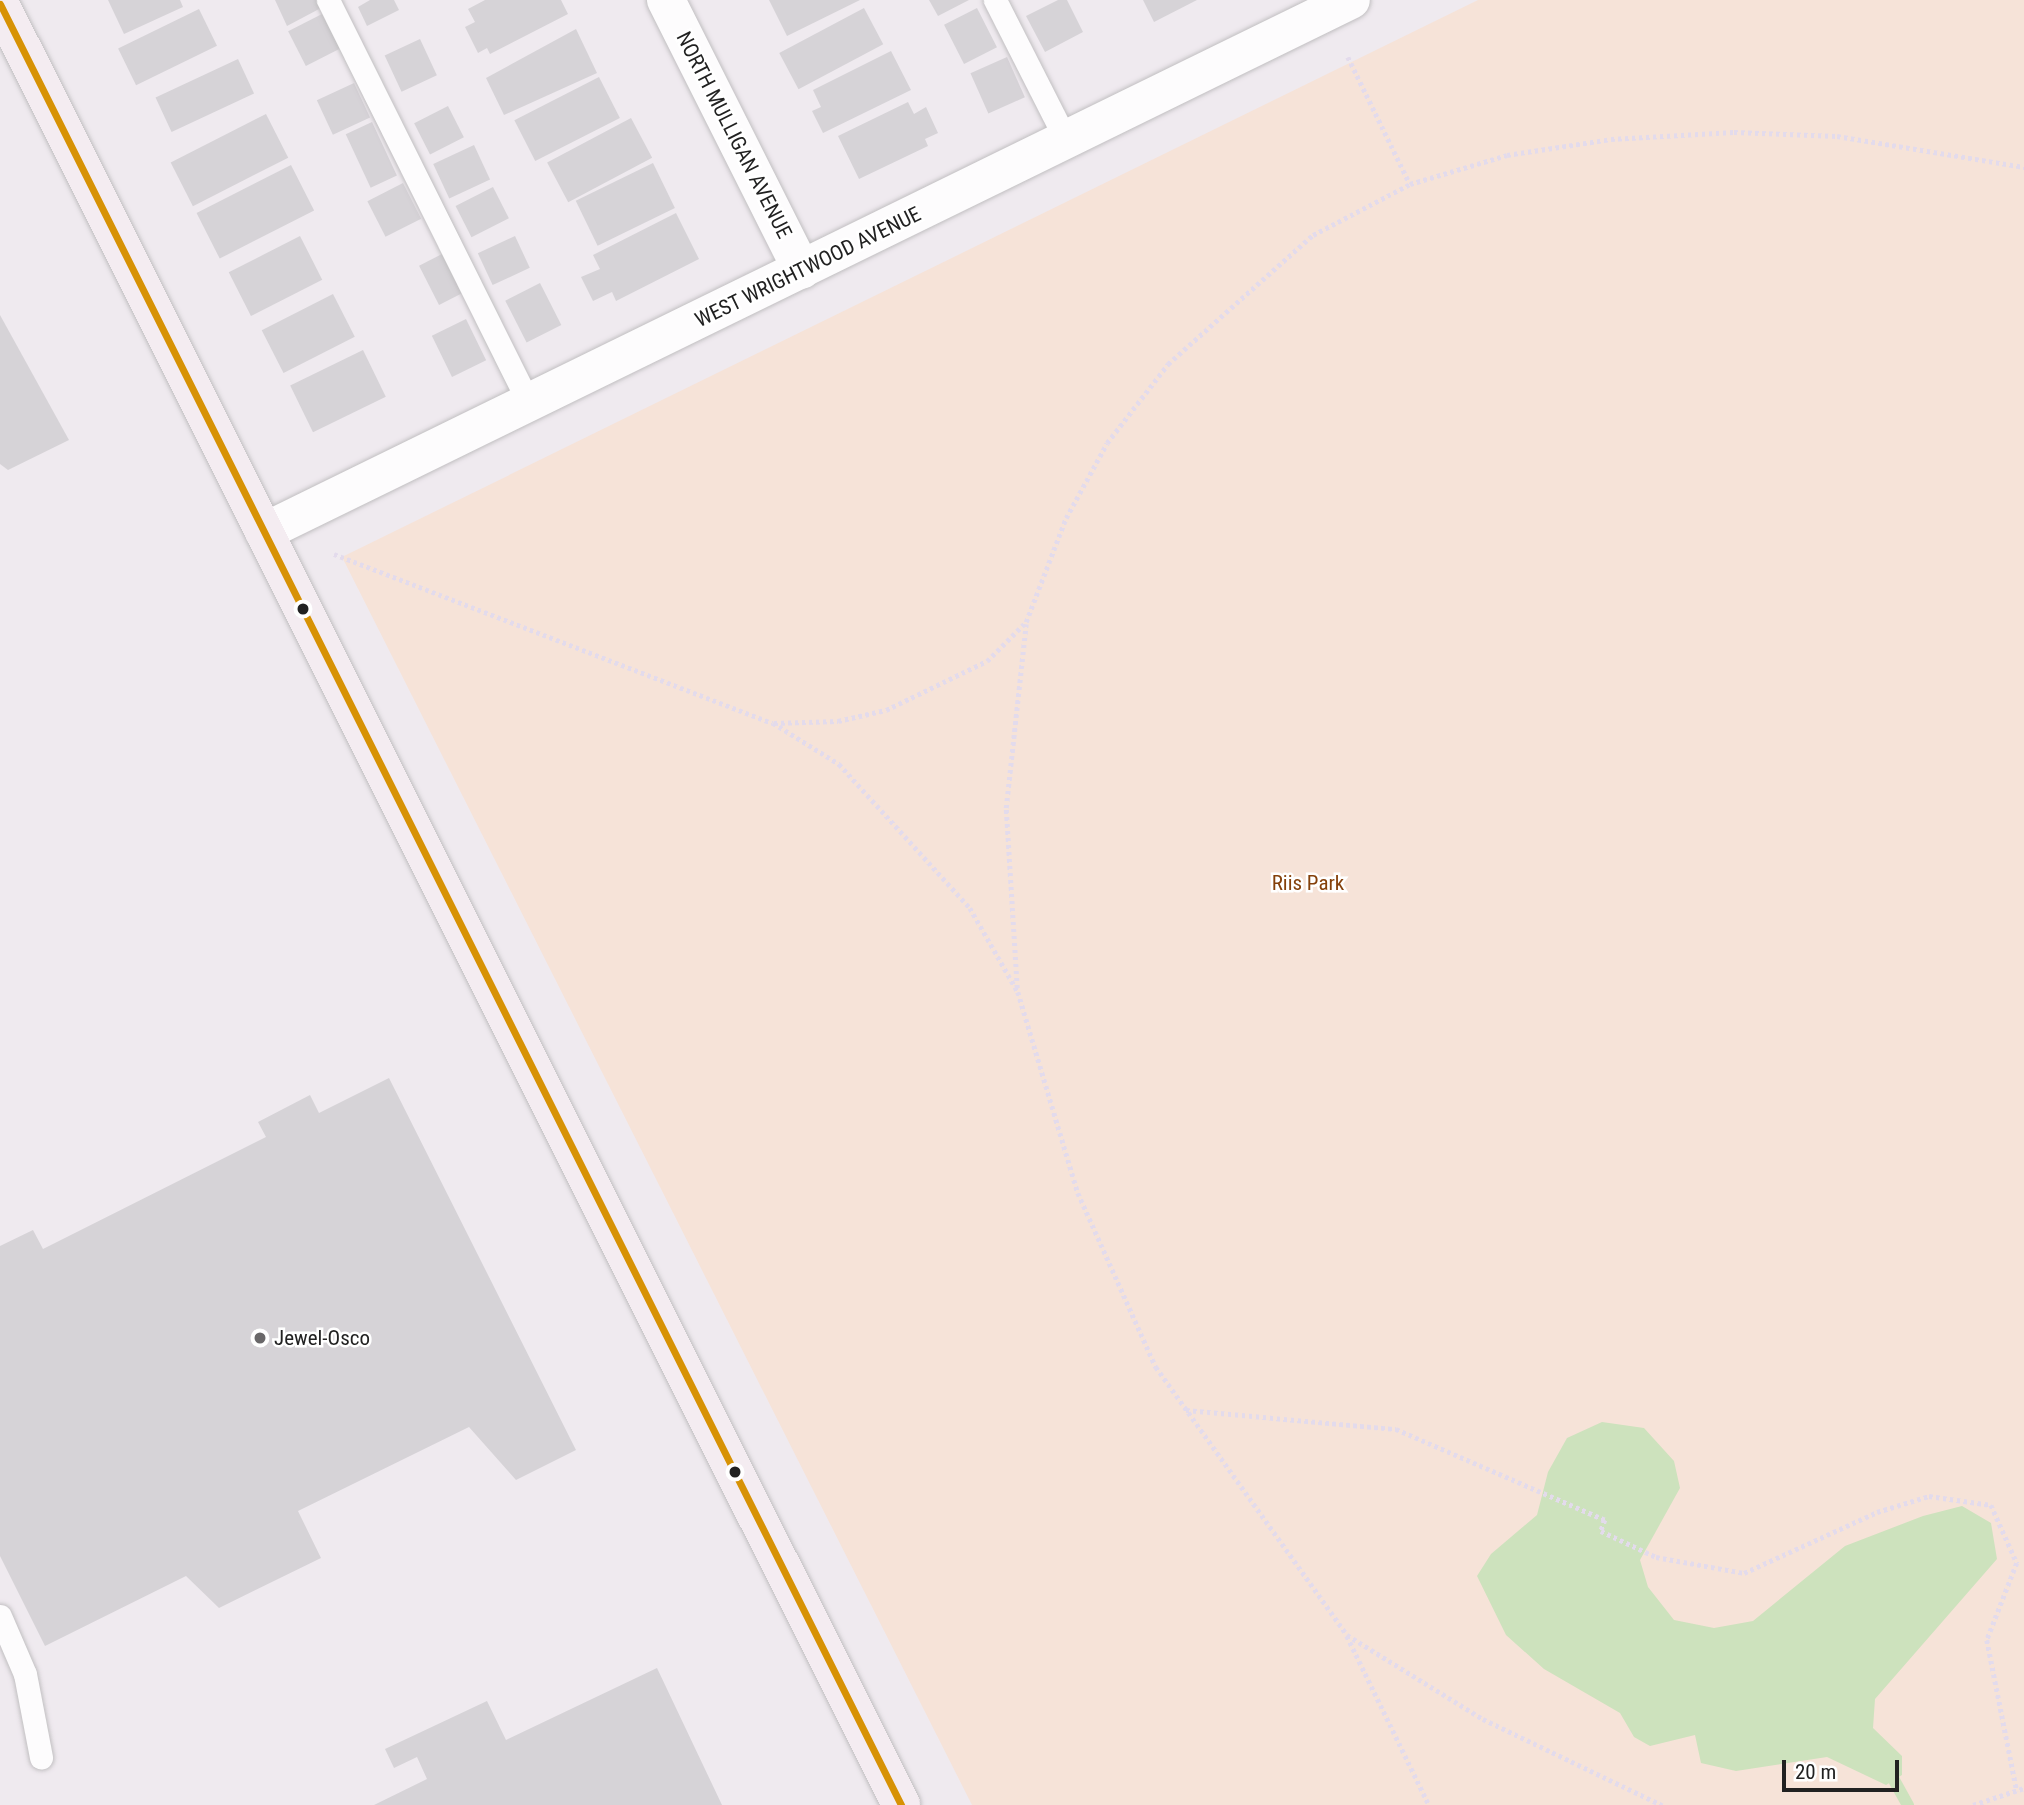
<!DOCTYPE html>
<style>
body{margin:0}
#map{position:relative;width:2024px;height:1805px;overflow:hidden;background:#efeaef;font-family:"Roboto Condensed",sans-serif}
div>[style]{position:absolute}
.park>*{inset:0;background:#f6e3d8}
.water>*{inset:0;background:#cde2bd}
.stream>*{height:12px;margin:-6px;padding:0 6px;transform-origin:6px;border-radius:6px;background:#cde2bd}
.building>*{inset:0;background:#d6d3d7;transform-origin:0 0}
.path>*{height:4.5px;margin-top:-2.25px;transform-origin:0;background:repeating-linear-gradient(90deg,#e3dbec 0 3.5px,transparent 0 7px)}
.roads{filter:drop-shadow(0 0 2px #c1bfc1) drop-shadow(0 0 2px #c1bfc1)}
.lane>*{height:23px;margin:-11.5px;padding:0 11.5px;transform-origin:11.5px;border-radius:11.5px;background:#fdfcfd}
.street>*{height:38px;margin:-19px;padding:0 19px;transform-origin:19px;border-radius:19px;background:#fdfcfd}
.secondary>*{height:38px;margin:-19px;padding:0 19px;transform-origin:19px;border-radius:19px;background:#f4ecf1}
.bus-1>*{height:7px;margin:-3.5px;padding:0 3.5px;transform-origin:3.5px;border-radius:3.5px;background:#d79205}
.dots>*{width:19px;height:19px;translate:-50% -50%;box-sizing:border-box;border:4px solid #fff;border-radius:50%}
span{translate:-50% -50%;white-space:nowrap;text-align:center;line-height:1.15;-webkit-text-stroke:5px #fff;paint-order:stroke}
.street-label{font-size:21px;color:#212121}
.park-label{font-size:21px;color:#84400a}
.poi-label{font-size:21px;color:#212121}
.left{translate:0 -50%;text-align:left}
.scale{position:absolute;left:1782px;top:1760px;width:117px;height:32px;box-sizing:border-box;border:4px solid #212121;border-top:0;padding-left:9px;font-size:21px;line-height:24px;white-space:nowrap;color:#212121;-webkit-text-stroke:5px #fff;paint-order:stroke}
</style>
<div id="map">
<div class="park">
<i style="clip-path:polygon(1478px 0,2024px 0,2024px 1805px,972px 1805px,342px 557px)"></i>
</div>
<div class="water">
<i style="clip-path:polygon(1602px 1422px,1644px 1428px,1674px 1461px,1680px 1488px,1640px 1560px,1648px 1587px,1674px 1620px,1714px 1628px,1753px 1621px,1845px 1546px,1923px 1516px,1962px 1506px,1991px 1523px,1997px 1559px,1875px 1699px,1873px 1728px,1902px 1756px,1902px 1775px,1886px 1785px,1827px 1757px,1736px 1771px,1701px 1763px,1695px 1735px,1650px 1746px,1634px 1737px,1620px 1713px,1544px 1669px,1506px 1635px,1477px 1576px,1491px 1554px,1537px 1515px,1548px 1472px,1567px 1438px)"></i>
</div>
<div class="stream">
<i style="left:1894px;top:1780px;width:29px;rotate:61deg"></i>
</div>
<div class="building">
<i style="clip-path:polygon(108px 0,180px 0,183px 7px,124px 34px)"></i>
<i style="clip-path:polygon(275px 0,317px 0,321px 8px,287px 26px)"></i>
<i style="clip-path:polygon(370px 0,394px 0,399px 10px,367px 26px,358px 7px)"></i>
<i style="clip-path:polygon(485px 0,561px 0,568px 14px,490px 54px,487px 48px,478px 53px,465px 27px,475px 22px,468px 9px)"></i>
<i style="clip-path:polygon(769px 0,860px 0,787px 36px)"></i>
<i style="clip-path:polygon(929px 0,969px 0,938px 16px)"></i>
<i style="clip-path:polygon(1058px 0,1067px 0,1083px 32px,1045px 52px,1026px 16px)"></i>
<i style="clip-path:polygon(1143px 0,1197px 0,1154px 22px)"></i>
<i style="left:864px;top:8px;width:41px;height:96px;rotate:62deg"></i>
<i style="left:977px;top:8px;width:44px;height:37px;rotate:63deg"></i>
<i style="left:199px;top:9px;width:41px;height:90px;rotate:64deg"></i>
<i style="left:322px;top:14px;width:39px;height:38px;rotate:63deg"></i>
<i style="clip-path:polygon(576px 29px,597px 73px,504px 115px,486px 78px)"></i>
<i style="left:420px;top:39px;width:40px;height:39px;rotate:65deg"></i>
<i style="clip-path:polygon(891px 51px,911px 90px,823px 133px,812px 111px,821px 107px,813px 90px)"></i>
<i style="left:1007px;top:57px;width:44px;height:40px;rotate:66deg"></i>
<i style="left:238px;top:59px;width:38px;height:91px;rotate:65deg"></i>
<i style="left:599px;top:77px;width:46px;height:95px;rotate:63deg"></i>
<i style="left:354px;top:83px;width:38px;height:41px;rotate:65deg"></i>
<i style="clip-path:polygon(908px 102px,914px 114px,926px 107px,938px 133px,925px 139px,928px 146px,859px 179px,838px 136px)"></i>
<i style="left:448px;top:106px;width:35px;height:38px;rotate:63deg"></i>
<i style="left:266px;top:114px;width:49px;height:107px;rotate:63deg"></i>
<i style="left:631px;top:118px;width:45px;height:95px;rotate:62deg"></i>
<i style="left:372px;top:122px;width:59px;height:29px;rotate:65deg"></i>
<i style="left:474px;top:145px;width:38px;height:45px;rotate:65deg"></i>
<i style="left:653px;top:163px;width:50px;height:86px;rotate:64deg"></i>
<i style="left:291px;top:165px;width:51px;height:106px;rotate:63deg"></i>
<i style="left:403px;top:183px;width:40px;height:40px;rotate:63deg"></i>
<i style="left:493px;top:187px;width:35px;height:42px;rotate:63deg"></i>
<i style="clip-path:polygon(676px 213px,699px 259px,616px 301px,612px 292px,593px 301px,581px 277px,600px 269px,593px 255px)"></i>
<i style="left:300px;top:236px;width:49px;height:80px;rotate:63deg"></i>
<i style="left:515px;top:236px;width:35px;height:41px;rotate:65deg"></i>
<i style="left:444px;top:253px;width:44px;height:28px;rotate:63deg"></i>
<i style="left:540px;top:283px;width:47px;height:39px;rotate:63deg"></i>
<i style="left:333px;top:294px;width:48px;height:80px;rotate:63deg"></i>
<i style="clip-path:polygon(0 315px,69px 440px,8px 470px,0 464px)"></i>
<i style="left:466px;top:319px;width:46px;height:38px;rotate:64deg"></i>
<i style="left:363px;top:350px;width:52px;height:81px;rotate:64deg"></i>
<i style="clip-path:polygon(389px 1078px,576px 1450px,516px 1480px,469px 1427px,298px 1511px,321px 1558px,219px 1608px,186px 1576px,45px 1646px,0 1556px,0 1246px,33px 1230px,43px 1249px,266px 1137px,258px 1122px,310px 1095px,319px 1113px)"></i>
<i style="clip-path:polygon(657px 1668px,722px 1805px,374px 1805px,427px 1779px,417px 1757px,394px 1768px,385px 1749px,487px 1701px,506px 1740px)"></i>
</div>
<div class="path">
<i style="left:1348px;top:57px;width:141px;rotate:64deg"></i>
<i style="left:334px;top:554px;width:470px;rotate:21.1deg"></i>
<i style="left:773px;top:723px;width:78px;rotate:31.8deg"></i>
<i style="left:839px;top:764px;width:195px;rotate:47.7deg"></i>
<i style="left:970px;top:908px;width:97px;rotate:60.3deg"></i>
<i style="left:1018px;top:992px;width:210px;rotate:73.4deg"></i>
<i style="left:1078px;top:1193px;width:191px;rotate:65.9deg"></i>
<i style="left:1156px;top:1367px;width:329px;rotate:54.5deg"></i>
<i style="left:1347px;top:1635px;width:160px;rotate:31.7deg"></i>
<i style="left:1483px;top:1719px;width:199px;rotate:25.7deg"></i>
<i style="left:774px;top:723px;width:64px;rotate:-1.8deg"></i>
<i style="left:838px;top:721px;width:49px;rotate:-12.9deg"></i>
<i style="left:886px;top:710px;width:112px;rotate:-25.9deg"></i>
<i style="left:987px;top:661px;width:55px;rotate:-45deg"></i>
<i style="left:1026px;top:622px;width:111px;rotate:-69deg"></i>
<i style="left:1066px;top:518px;width:85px;rotate:-61.3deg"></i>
<i style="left:1107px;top:443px;width:100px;rotate:-52.3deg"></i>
<i style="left:1168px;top:364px;width:194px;rotate:-41.7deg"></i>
<i style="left:1313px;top:235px;width:110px;rotate:-27.7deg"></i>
<i style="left:1410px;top:184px;width:101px;rotate:-16.6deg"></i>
<i style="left:1507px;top:155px;width:105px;rotate:-8.7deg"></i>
<i style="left:1611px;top:139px;width:123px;rotate:-3.3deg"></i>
<i style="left:1734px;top:132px;width:103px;rotate:2.2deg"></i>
<i style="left:1837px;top:136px;width:190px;rotate:9.4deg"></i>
<i style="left:1017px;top:988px;width:180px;rotate:-93.5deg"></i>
<i style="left:1006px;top:808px;width:185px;rotate:-83.8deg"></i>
<i style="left:1186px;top:1410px;width:211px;rotate:5.2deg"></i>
<i style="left:1396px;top:1429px;width:228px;rotate:23.5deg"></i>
<i style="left:1605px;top:1520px;width:12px;rotate:110deg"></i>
<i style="left:1601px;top:1531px;width:61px;rotate:25.3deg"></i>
<i style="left:1656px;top:1557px;width:89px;rotate:10.3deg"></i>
<i style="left:1744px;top:1573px;width:146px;rotate:-24.6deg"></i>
<i style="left:1877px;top:1512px;width:54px;rotate:-17.1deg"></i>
<i style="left:1929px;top:1496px;width:63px;rotate:8.3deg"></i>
<i style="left:1991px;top:1505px;width:64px;rotate:65.9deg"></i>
<i style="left:2017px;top:1563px;width:83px;rotate:111.3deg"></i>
<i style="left:1987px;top:1640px;width:154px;rotate:78.8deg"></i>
<i style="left:1347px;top:1636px;width:188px;rotate:64.1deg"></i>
<i style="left:1973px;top:1805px;width:54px;rotate:-18.4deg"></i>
</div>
<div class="roads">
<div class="lane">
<i style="left:328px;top:0;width:450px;rotate:63.5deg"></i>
<i style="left:995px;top:0;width:157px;rotate:63.1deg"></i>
<i style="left:0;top:1616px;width:63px;rotate:66.7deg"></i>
<i style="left:25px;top:1674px;width:85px;rotate:79.1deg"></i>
</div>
<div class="street">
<i style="left:666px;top:0;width:302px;rotate:63.3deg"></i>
<i style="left:264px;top:532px;width:1210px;rotate:-26.08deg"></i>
</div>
<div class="secondary">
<i style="left:0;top:4px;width:2014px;rotate:63.42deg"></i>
</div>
</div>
<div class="bus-1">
<i style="left:0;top:4px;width:2014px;rotate:63.42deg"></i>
</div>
<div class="dots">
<i style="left:303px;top:609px;background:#212121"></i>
<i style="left:260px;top:1338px;background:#696769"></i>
<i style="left:735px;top:1472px;background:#212121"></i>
</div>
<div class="street-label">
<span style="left:734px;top:135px;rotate:63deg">NORTH MULLIGAN AVENUE</span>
<span style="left:808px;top:267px;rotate:-26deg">WEST WRIGHTWOOD AVENUE</span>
</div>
<div class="park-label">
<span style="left:1308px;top:883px">Riis Park</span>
</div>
<div class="poi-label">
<span class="left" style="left:274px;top:1338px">Jewel-Osco</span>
</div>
<div class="scale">20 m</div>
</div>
